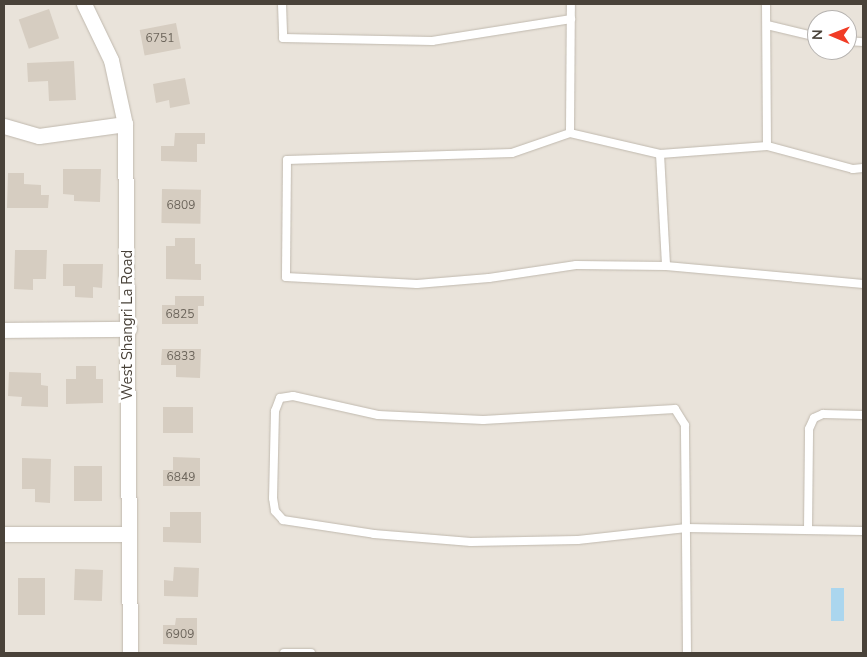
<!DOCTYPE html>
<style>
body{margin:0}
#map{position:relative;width:867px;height:657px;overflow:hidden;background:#f5f2eb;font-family:"Nunito Sans",sans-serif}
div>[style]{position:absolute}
.residential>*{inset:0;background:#e9e3da}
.water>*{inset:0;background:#abd6ee;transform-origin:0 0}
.building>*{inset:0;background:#d6cdc1;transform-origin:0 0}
.roads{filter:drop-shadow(0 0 1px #c0b9ae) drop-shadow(0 0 1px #c0b9ae)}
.service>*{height:8px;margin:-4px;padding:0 4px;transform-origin:4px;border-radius:4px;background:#fff}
.minor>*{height:15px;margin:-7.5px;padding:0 7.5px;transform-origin:7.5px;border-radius:7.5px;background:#fff}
span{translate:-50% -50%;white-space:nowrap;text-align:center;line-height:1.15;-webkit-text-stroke:5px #fff;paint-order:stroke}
.number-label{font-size:12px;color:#6c655b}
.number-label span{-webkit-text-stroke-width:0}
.street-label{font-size:15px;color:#494239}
.frame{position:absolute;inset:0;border:5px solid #494239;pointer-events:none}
.north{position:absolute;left:807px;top:10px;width:50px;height:50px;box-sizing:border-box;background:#fff;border:1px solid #b6b3b0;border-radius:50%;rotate:271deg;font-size:14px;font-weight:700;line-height:20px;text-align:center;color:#494239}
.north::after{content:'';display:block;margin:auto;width:18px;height:22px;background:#f13c26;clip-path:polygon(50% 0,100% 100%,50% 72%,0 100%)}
</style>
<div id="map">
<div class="residential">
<i style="clip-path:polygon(evenodd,4px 4px,863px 4px,863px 653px,4px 653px,4px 4px,817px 20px,847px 20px,847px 50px,817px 50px,817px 20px)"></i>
</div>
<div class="water">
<i style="left:831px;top:588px;width:13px;height:33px"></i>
</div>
<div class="building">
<i style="left:49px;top:9px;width:31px;height:32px;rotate:71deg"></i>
<i style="left:176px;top:23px;width:26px;height:37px;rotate:79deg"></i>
<i style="clip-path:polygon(74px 61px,76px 100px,49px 101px,48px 81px,28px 82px,27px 63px)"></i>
<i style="clip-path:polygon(185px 78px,190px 104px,170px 108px,169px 100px,156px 103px,153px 84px)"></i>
<i style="clip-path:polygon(175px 133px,205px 133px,205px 144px,197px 144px,197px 162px,161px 161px,161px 146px,174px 146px)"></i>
<i style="clip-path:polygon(63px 169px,101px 169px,100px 202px,74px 201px,74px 195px,63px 194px)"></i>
<i style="clip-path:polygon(8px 173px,24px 173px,24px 184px,41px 185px,41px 195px,49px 195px,48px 208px,7px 208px)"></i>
<i style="left:162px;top:189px;width:39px;height:34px;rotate:1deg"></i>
<i style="clip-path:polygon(175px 238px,195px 238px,195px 264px,201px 264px,201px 280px,166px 279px,166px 246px,175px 246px)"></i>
<i style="clip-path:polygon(15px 250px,47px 250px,46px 279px,33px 279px,33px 290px,14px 289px)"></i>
<i style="clip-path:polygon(63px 264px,103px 264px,102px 288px,93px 287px,93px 298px,75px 297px,75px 286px,63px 286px)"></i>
<i style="clip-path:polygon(175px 296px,204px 296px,204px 306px,198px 306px,198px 324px,162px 324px,162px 305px,175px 305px)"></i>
<i style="clip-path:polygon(162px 349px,201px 349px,200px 378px,176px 377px,176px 365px,161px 365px)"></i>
<i style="clip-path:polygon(76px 366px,96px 366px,96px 379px,103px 379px,103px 403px,66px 404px,66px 379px,76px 379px)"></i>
<i style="clip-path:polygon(9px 372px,41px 373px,41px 385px,48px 386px,48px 407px,21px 406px,22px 397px,8px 396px)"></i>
<i style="left:163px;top:407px;width:30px;height:26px"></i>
<i style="clip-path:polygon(173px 457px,200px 458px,200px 486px,163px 486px,163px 470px,173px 470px)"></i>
<i style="clip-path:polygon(22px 458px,51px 459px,50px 503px,35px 502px,35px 489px,22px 489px)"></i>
<i style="left:74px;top:466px;width:28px;height:35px"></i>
<i style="clip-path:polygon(170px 512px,201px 512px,201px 543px,163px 542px,163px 527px,170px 527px)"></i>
<i style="clip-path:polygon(174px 567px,199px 568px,198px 597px,164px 596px,164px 580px,173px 581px)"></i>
<i style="left:75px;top:569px;width:28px;height:31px;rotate:2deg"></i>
<i style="left:18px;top:578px;width:27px;height:37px"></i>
<i style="clip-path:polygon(176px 618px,197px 618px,197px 645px,163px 644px,163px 625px,175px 625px)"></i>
</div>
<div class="roads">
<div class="service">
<i style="left:282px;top:4px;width:34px;rotate:88deg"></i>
<i style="left:283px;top:38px;width:149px;rotate:1.2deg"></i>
<i style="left:432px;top:41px;width:141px;rotate:-9deg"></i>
<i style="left:766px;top:4px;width:142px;rotate:89.6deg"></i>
<i style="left:767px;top:25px;width:51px;rotate:13.5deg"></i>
<i style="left:847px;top:41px;width:16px;rotate:4deg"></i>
<i style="left:570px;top:133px;width:129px;rotate:-89.6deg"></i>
<i style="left:660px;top:154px;width:112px;rotate:86.9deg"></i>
<i style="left:863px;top:168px;width:10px;rotate:174deg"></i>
<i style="left:853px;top:169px;width:89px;rotate:-165deg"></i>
<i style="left:767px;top:146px;width:107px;rotate:175.7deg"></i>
<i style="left:660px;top:154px;width:92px;rotate:-166.9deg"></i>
<i style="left:570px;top:133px;width:61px;rotate:161deg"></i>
<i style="left:512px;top:153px;width:225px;rotate:178.2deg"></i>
<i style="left:287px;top:160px;width:117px;rotate:90.5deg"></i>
<i style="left:286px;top:277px;width:131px;rotate:3.1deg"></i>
<i style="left:417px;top:284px;width:72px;rotate:-4.8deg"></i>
<i style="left:489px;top:278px;width:88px;rotate:-8.5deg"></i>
<i style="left:576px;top:265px;width:90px;rotate:0.6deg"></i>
<i style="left:666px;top:266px;width:198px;rotate:5.2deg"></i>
<i style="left:808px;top:530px;width:101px;rotate:-89.4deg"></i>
<i style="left:809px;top:429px;width:12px;rotate:-66deg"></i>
<i style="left:814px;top:418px;width:10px;rotate:-24deg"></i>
<i style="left:823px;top:414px;width:40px;rotate:1.4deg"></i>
<i style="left:284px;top:653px;width:27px"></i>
<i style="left:687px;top:653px;width:125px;rotate:-90.5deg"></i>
<i style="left:686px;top:528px;width:103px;rotate:-90.6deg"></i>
<i style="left:685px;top:425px;width:19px;rotate:-122deg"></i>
<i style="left:675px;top:409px;width:192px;rotate:176.7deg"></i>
<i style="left:483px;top:420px;width:105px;rotate:-177.3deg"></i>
<i style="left:378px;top:415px;width:87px;rotate:-167.4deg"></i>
<i style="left:293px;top:396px;width:13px;rotate:171deg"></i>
<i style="left:280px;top:398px;width:14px;rotate:111deg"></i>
<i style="left:275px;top:411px;width:87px;rotate:91.3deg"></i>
<i style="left:273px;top:498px;width:13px;rotate:81deg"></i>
<i style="left:275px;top:511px;width:12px;rotate:48deg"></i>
<i style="left:283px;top:520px;width:92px;rotate:8.7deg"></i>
<i style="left:374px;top:534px;width:97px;rotate:4.7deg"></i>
<i style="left:471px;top:542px;width:107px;rotate:-1.1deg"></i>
<i style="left:578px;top:540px;width:109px;rotate:-6.3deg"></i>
<i style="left:686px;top:528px;width:177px;rotate:1deg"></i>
</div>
<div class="minor">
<i style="left:84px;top:4px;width:62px;rotate:64.3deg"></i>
<i style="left:111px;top:60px;width:66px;rotate:77.7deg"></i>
<i style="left:125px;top:124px;width:529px;rotate:89.46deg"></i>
<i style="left:4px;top:126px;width:36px;rotate:16deg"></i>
<i style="left:39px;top:136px;width:87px;rotate:-7.9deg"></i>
<i style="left:4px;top:330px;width:125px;rotate:-0.5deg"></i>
<i style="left:4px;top:534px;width:125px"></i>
</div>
</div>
<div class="number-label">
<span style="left:160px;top:39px">6751</span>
<span style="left:181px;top:206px">6809</span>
<span style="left:180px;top:315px">6825</span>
<span style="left:181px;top:357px">6833</span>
<span style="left:181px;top:478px">6849</span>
<span style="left:180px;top:635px">6909</span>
</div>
<div class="street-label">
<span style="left:128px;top:325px;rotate:-90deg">West Shangri La Road</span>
</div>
<div class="frame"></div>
<div class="north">N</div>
</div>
